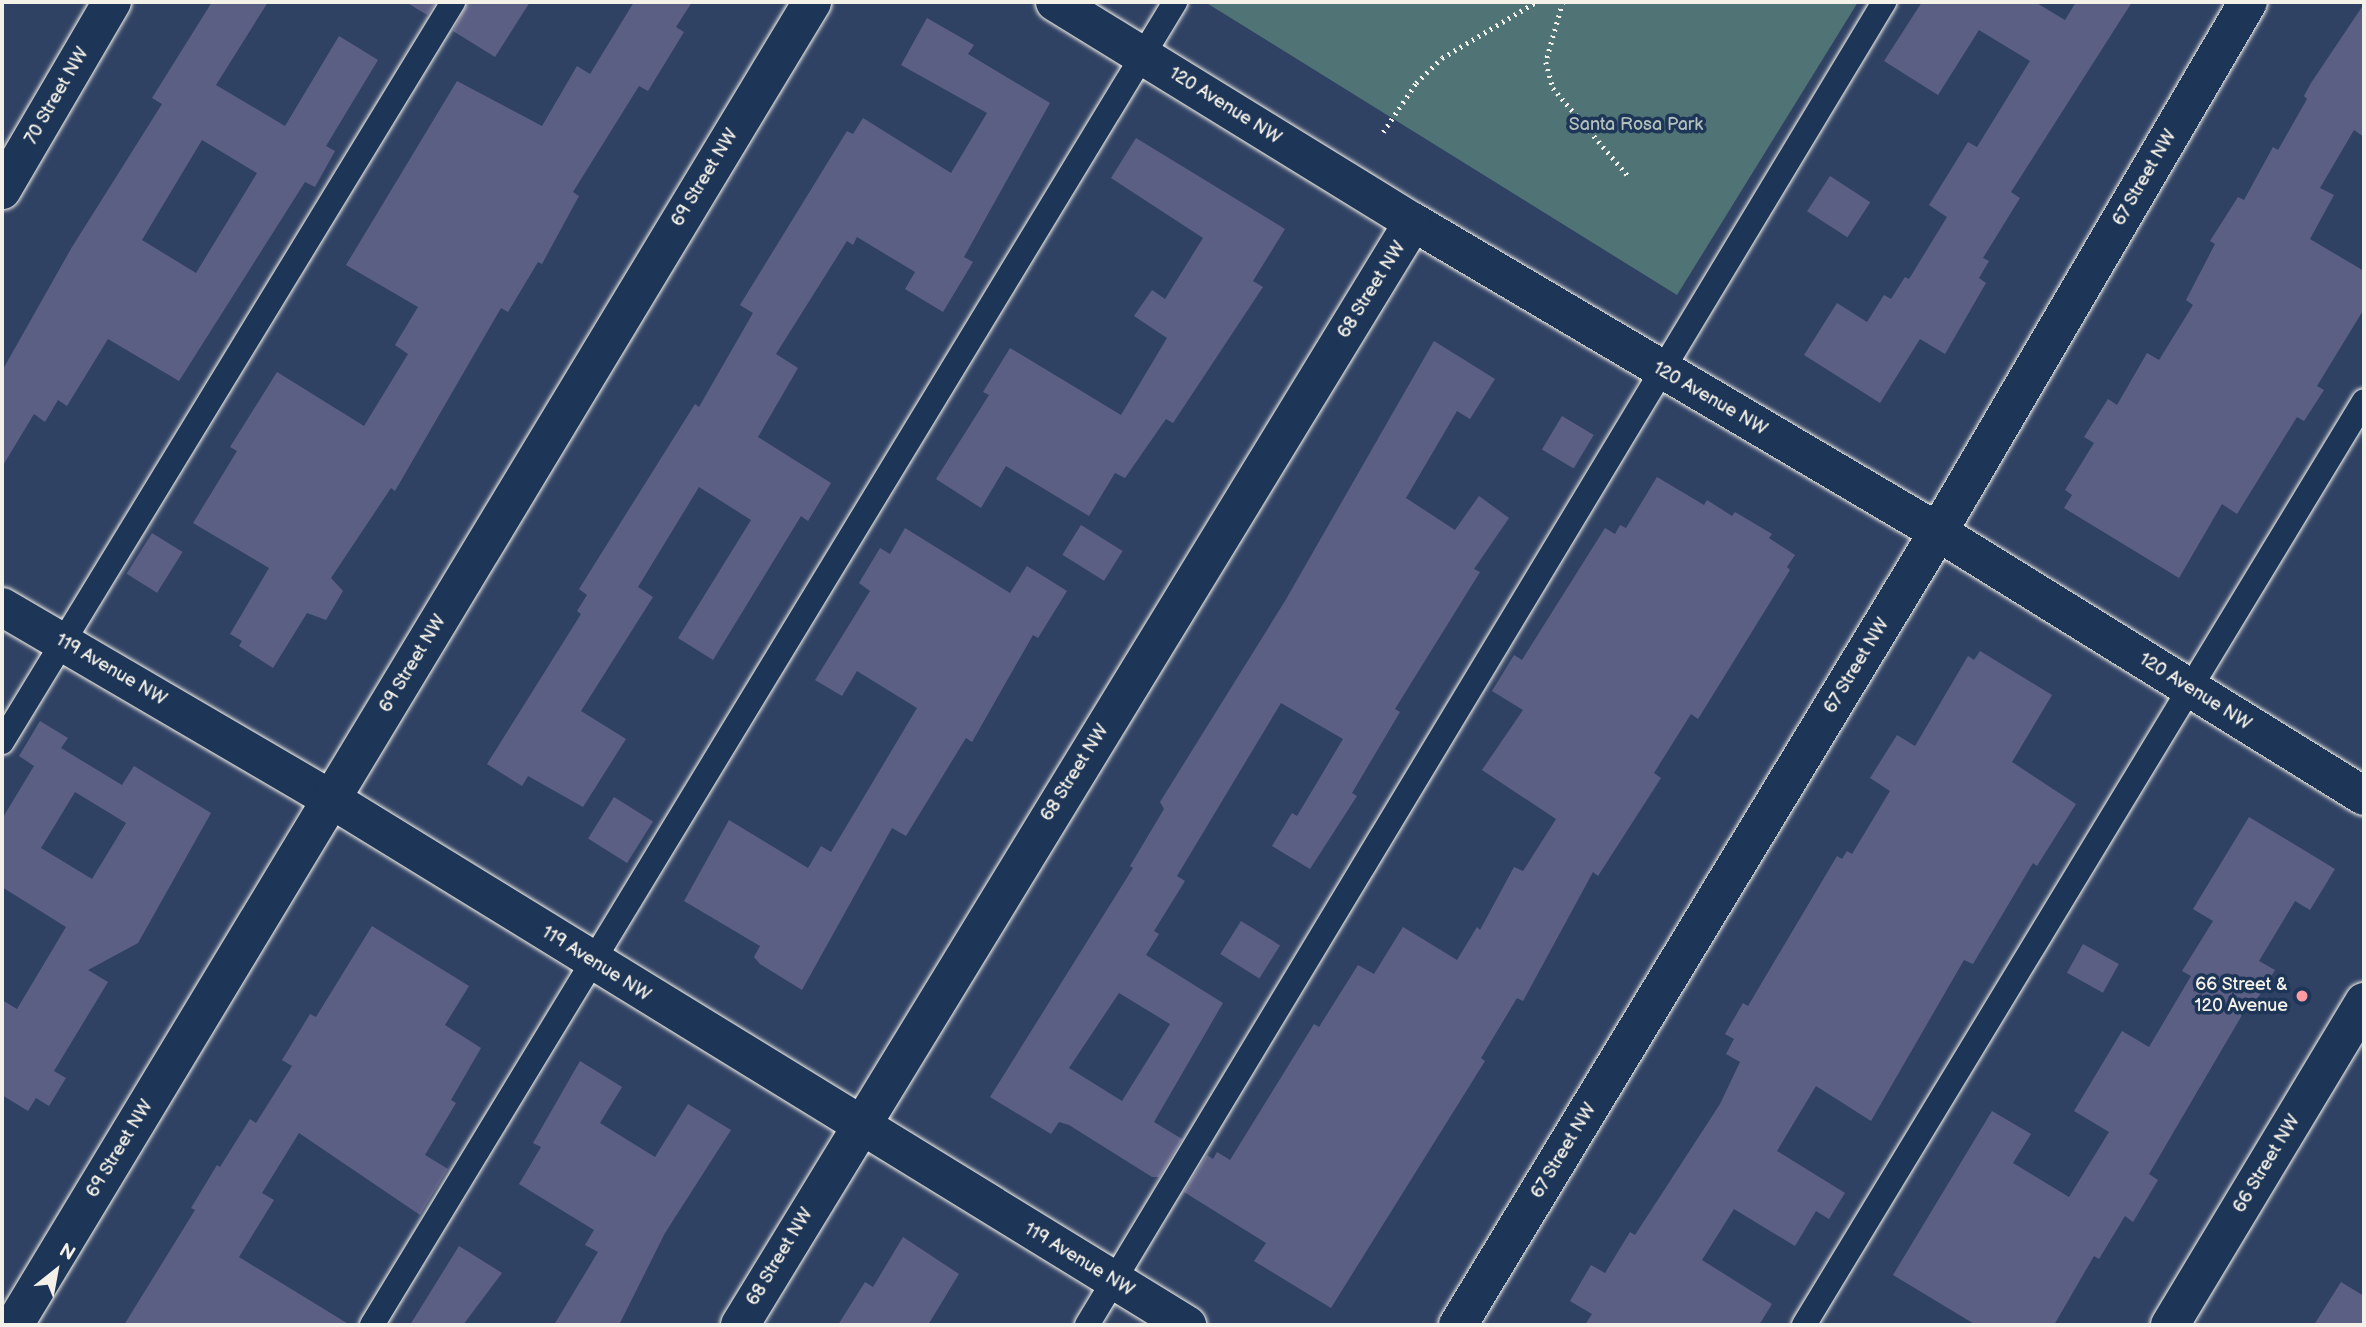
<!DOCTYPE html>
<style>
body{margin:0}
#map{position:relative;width:2366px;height:1327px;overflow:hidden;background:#304264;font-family:"Balsamiq Sans",sans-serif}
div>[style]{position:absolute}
.green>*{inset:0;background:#507476}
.building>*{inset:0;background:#5c5f84;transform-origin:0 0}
.path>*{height:4.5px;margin-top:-2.25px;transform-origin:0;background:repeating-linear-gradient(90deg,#f4f1e8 0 2px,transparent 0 7px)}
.roads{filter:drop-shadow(0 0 2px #f4f1e8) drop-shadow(0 0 2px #f4f1e8)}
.lane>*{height:24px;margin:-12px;padding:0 12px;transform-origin:12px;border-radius:12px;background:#1d3557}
.street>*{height:38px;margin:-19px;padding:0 19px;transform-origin:19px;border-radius:19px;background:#1d3557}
.secondary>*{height:38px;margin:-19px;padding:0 19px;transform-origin:19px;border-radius:19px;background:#1d3557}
.dots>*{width:19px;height:19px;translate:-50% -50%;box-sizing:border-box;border:4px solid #1d3557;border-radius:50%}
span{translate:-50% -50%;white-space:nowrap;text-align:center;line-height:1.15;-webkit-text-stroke:7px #1d3557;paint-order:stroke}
.street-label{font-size:18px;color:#f4f1e8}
.park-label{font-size:18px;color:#b2bfba}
.poi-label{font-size:18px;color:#f4f1e8}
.right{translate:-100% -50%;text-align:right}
.frame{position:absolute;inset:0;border:4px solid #f4f1e8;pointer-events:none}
.north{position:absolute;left:21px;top:1236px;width:70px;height:70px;-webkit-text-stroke:5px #1d3557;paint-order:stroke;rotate:31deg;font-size:19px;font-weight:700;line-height:28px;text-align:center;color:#f4f1e8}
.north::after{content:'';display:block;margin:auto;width:24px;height:32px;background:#f4f1e8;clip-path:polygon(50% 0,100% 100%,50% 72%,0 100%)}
</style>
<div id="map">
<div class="green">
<i style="clip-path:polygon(1205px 2px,1858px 2px,1677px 295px)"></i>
</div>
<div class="building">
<i style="clip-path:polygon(evenodd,212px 2px,268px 2px,216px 85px,285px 126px,339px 36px,378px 60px,326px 146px,335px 151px,315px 187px,305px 182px,179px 381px,108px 339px,67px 406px,58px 400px,45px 422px,34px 414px,2px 467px,2px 371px,72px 247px,162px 104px,152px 98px,212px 2px,202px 140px,257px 173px,196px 273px,142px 240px,202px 140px)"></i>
<i style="clip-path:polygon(406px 2px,436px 2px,427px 15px)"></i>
<i style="clip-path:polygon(468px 2px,530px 2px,495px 57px,453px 31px)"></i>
<i style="clip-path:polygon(634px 2px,692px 2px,676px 27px,684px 32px,648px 91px,639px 86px,573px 192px,579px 196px,542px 264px,538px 262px,508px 312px,501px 308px,395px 491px,391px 488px,331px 578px,343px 591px,326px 620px,307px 613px,273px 668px,239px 646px,242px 641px,230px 634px,269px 568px,193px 523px,237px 451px,230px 447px,277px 372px,364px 426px,408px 354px,395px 345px,418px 307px,346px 265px,457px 81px,542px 126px,577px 66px,590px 74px)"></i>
<i style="clip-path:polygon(1922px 2px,2035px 2px,2065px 20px,2076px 2px,2132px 2px,2011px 192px,2020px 198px,1983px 258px,1989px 261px,1979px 278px,1986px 283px,1945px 354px,1920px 339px,1880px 403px,1804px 355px,1837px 303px,1867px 322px,1884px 295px,1891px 299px,1905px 277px,1909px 279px,1947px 217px,1929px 205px,1968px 142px,1977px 147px,2030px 61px,1979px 30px,1938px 95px,1884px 61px)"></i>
<i style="clip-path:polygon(2364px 4px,2364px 137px,2354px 130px,2320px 188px,2334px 195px,2310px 239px,2364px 271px,2364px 309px,2317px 386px,2324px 390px,2304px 421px,2297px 417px,2237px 514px,2222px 504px,2179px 578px,2064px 508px,2072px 495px,2065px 490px,2094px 443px,2084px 437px,2108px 399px,2117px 405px,2147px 353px,2159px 360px,2193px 305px,2186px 300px,2215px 244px,2210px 241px,2238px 197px,2244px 200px,2273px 147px,2278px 150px,2307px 99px,2304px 96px,2311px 83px)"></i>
<i style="clip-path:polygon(927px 18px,974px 45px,968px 54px,1050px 103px,964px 257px,973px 262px,943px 312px,905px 289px,915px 272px,857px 237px,853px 245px,847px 241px,776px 354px,798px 368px,758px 437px,831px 483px,808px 521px,801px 516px,713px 660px,678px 638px,751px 520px,699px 487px,638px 587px,653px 597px,581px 711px,626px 739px,583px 807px,528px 776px,522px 786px,487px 764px,581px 614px,577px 611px,587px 595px,579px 589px,695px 404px,699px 407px,753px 313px,740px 305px,847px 131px,853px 134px,863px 118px,951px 173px,987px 113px,901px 65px)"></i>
<i style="clip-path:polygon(1136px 138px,1285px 229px,1253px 281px,1263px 287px,1173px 423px,1166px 419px,1125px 478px,1115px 473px,1089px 516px,1006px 466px,981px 508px,936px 479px,989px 395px,983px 392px,1010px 348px,1121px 415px,1167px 338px,1134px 316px,1152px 290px,1165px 299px,1203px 238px,1111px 178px)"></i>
<i style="left:1830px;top:176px;width:48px;height:42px;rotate:33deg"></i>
<i style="clip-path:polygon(evenodd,1434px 341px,1495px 379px,1470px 419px,1457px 411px,1406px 498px,1455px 530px,1479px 496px,1509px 518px,1474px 569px,1480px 572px,1395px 709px,1400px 712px,1352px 793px,1357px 796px,1310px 869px,1272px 846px,1292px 813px,1297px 816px,1343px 739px,1281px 703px,1177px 876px,1185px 881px,1154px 931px,1159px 934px,1146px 955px,1223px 1003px,1154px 1122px,1182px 1139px,1159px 1177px,1152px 1177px,1069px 1125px,1059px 1122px,1051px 1134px,990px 1097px,1133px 868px,1130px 866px,1164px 809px,1160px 802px,1285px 601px,1434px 341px,1119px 993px,1170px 1024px,1122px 1101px,1069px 1068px,1119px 993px)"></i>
<i style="left:1562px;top:416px;width:37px;height:39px;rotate:31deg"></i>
<i style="clip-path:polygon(1657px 477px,1704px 505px,1707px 500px,1732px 516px,1735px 512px,1772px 534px,1769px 538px,1795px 555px,1787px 567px,1790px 570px,1698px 719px,1691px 714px,1654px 773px,1661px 778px,1598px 876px,1593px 872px,1523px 1001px,1517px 998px,1481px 1058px,1485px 1061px,1331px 1308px,1254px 1261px,1266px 1243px,1184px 1192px,1207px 1155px,1213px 1159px,1217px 1152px,1230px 1160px,1314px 1024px,1319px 1027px,1358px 965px,1374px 974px,1403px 927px,1457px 960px,1477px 927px,1480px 930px,1514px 867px,1523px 871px,1556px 819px,1482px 770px,1523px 710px,1492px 691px,1514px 655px,1522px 660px,1605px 528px,1615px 534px,1620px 525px,1626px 528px)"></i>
<i style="left:1081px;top:525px;width:49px;height:35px;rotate:32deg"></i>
<i style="clip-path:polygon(905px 528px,1010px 593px,1027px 566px,1067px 591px,1038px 638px,1033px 635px,972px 742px,966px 738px,906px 836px,892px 828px,802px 990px,760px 964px,754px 957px,760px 946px,684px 901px,729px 820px,808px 868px,821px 846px,831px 852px,917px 708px,857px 671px,842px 696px,815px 680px,870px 591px,859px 583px,880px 548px,890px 554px)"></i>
<i style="left:152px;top:533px;width:36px;height:48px;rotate:32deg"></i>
<i style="clip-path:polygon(1980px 651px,2052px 695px,2012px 762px,2076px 804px,2037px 866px,2033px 863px,1973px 964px,1964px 960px,1871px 1121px,1816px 1086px,1777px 1151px,1845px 1193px,1829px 1219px,1816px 1211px,1795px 1246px,1734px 1209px,1702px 1260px,1772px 1304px,1759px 1325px,1585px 1325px,1592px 1314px,1570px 1301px,1591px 1265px,1605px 1273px,1630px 1232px,1635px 1235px,1720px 1104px,1740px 1062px,1726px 1054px,1734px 1039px,1725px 1034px,1743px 1003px,1748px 1006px,1837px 856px,1842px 859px,1847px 851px,1852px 854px,1890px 791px,1870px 778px,1897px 735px,1915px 746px,1968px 656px,1974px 660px)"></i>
<i style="clip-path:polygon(evenodd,40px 721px,68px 738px,61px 748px,122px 785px,134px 766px,211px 813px,138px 943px,88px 970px,108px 982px,54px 1071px,66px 1078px,49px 1106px,36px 1098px,28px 1111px,2px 1095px,2px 1000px,17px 1009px,66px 927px,2px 887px,2px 819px,34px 766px,19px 756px,40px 721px,75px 792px,126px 823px,92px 879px,41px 848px,75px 792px)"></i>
<i style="left:614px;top:797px;width:46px;height:49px;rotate:32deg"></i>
<i style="clip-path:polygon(2249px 817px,2335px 869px,2310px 910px,2295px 901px,2259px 961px,2275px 970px,2249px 1012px,2245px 1010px,2149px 1174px,2158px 1180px,2133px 1222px,2125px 1216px,2099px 1259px,2094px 1256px,2054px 1325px,1976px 1325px,1893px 1275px,1992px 1111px,2031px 1134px,2013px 1163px,2069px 1197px,2109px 1132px,2074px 1111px,2122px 1031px,2149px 1047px,2191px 976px,2182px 971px,2213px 921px,2193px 909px)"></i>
<i style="left:1241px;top:921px;width:46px;height:39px;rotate:32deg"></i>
<i style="clip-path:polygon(372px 926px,469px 986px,445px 1025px,481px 1048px,451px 1100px,456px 1103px,425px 1155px,448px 1169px,420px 1215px,299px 1133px,262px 1193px,274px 1200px,239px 1257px,350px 1325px,124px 1325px,195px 1210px,191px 1208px,217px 1165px,220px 1167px,250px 1119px,256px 1123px,292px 1066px,282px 1060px,310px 1014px,316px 1017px)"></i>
<i style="left:2083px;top:944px;width:41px;height:33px;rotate:29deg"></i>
<i style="clip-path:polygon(580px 1061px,622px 1087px,600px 1123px,655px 1157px,688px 1104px,731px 1130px,665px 1233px,619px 1325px,554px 1325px,598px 1252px,585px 1245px,594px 1230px,519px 1184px,541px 1147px,533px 1143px)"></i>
<i style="clip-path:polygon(903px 1237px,959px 1274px,928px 1325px,838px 1325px,865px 1282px,873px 1287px)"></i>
<i style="clip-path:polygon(459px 1246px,502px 1273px,463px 1325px,410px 1325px)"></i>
<i style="clip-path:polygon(2341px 1282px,2364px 1296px,2364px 1325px,2314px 1325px)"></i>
</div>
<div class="path">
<i style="left:1563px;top:2px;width:62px;rotate:105.8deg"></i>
<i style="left:1546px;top:62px;width:27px;rotate:75deg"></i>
<i style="left:1553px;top:88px;width:117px;rotate:49.5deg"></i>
<i style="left:1383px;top:132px;width:59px;rotate:-56deg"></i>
<i style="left:1416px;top:83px;width:36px;rotate:-44deg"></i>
<i style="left:1442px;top:58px;width:109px;rotate:-30.8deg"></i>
</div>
<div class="roads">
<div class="lane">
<i style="left:2px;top:742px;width:867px;rotate:-58.64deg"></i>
<i style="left:372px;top:1325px;width:1548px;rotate:-58.74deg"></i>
<i style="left:1087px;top:1325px;width:1545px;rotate:-58.93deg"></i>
<i style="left:1804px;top:1325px;width:1080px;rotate:-58.78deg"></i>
</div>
<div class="street">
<i style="left:1055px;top:2px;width:420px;rotate:31.6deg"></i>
<i style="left:1413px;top:222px;width:610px;rotate:30.56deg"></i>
<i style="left:1938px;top:532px;width:501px;rotate:31.79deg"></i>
<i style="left:2px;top:190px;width:218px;rotate:-59.7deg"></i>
<i style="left:2px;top:607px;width:381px;rotate:30.3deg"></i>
<i style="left:331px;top:799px;width:1005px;rotate:31.57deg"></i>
<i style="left:14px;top:1325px;width:1545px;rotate:-58.9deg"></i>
<i style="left:740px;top:1325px;width:1292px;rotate:-58.61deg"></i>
<i style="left:1458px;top:1325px;width:927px;rotate:-58.81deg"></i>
<i style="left:1938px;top:532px;width:614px;rotate:-59.68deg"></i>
</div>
<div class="secondary">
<i style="left:2170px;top:1325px;width:377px;rotate:-59deg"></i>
</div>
</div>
<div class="dots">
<i style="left:2302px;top:996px;background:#ff9aa2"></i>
</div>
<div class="street-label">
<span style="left:57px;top:96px;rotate:-60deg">70 Street NW</span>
<span style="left:1225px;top:106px;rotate:32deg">120 Avenue NW</span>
<span style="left:705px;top:178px;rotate:-59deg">69 Street NW</span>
<span style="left:2145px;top:178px;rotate:-60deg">67 Street NW</span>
<span style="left:1372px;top:290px;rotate:-58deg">68 Street NW</span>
<span style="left:1710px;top:399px;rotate:30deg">120 Avenue NW</span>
<span style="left:413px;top:664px;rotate:-59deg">69 Street NW</span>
<span style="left:1857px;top:666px;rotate:-59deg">67 Street NW</span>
<span style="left:111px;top:670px;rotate:30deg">119 Avenue NW</span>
<span style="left:2195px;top:692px;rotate:32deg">120 Avenue NW</span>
<span style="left:1075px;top:773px;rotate:-58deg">68 Street NW</span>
<span style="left:596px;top:964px;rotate:32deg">119 Avenue NW</span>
<span style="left:120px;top:1149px;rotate:-59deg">69 Street NW</span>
<span style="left:1564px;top:1151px;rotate:-59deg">67 Street NW</span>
<span style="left:2267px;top:1164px;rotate:-59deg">66 Street NW</span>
<span style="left:780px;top:1257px;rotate:-59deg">68 Street NW</span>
<span style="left:1079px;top:1260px;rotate:31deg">119 Avenue NW</span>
</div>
<div class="park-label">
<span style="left:1636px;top:125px">Santa Rosa Park</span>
</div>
<div class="poi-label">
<span class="right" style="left:2288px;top:996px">66 Street &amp;<br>120 Avenue</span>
</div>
<div class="frame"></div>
<div class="north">N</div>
</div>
